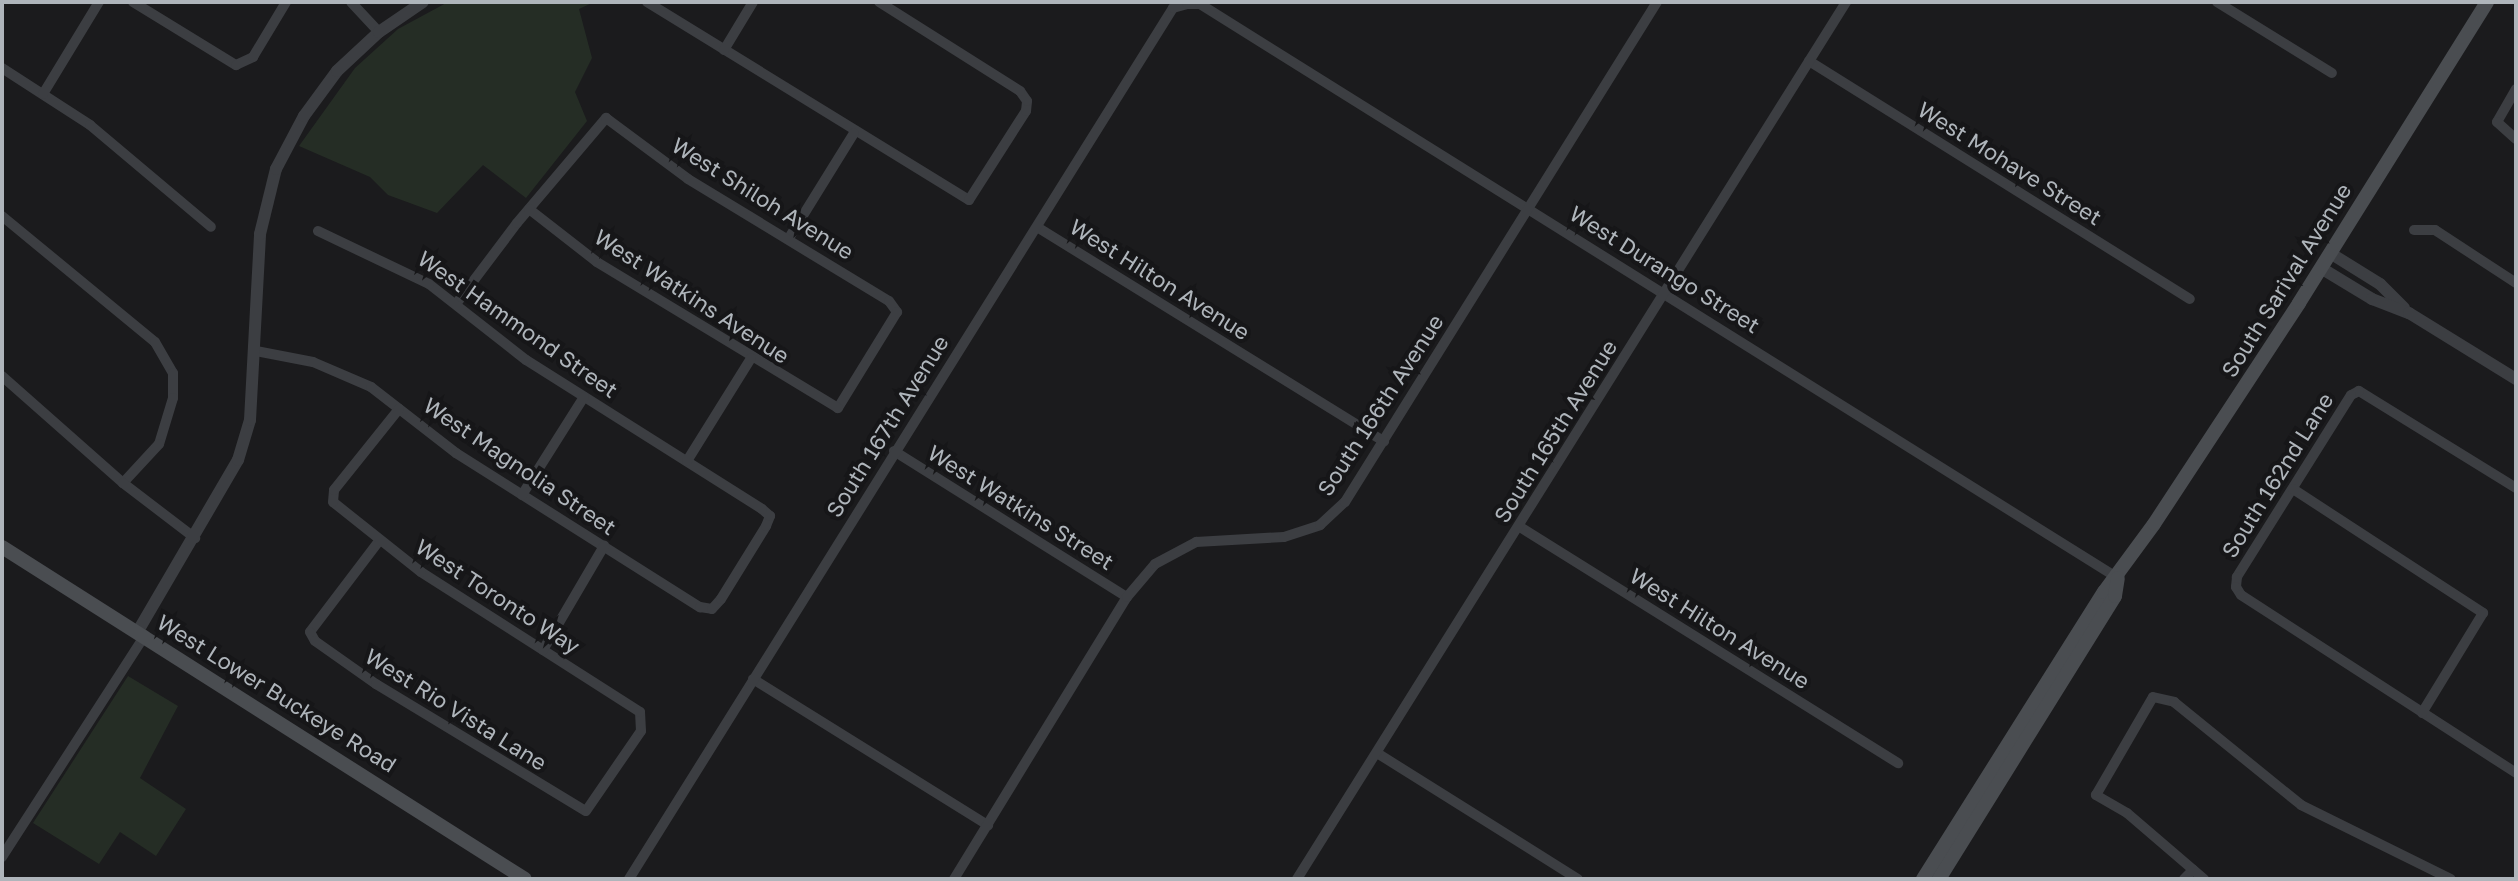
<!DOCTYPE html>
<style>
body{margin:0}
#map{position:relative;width:2518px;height:881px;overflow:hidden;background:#1b1b1d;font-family:"Golos Text",sans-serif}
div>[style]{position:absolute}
.green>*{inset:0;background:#252d25}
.minor>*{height:10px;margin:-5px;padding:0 5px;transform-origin:5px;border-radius:5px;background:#3c3e42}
.tertiary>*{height:12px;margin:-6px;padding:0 6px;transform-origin:6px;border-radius:6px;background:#3c3e42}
.secondary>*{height:14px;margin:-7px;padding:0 7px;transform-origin:7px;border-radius:7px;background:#4a4d51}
span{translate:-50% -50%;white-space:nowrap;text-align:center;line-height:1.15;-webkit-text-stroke:8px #161618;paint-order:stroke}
.street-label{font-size:22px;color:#afb5bb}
.frame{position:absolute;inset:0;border:4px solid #afb5bb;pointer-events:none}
</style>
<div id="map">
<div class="green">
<i style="clip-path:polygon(448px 2px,594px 2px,579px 9px,592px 58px,575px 92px,587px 121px,526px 198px,483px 165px,437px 213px,388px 195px,370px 177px,299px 146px,355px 68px,398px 29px)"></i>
<i style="clip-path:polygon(128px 676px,178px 706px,140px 778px,186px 809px,156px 856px,120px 832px,99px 864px,33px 823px)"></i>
</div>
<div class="minor">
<i style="left:133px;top:2px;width:121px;rotate:31.5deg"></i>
<i style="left:236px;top:65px;width:19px;rotate:-25deg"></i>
<i style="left:253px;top:57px;width:64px;rotate:-59deg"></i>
<i style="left:351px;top:2px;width:41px;rotate:47deg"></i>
<i style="left:647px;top:2px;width:378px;rotate:31.6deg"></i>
<i style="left:969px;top:200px;width:106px;rotate:-57.4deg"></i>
<i style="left:1026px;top:111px;width:10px;rotate:-84deg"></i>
<i style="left:1027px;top:101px;width:12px;rotate:-125deg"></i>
<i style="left:1020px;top:91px;width:167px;rotate:-147.7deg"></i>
<i style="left:2217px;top:2px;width:135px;rotate:31.7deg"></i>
<i style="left:724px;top:50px;width:56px;rotate:-58.9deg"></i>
<i style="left:1809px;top:61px;width:449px;rotate:32deg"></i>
<i style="left:2px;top:68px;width:105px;rotate:32.9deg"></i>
<i style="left:90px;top:125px;width:158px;rotate:40.1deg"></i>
<i style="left:2516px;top:89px;width:38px;rotate:120deg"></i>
<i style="left:2497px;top:122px;width:25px;rotate:42deg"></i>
<i style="left:43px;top:94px;width:108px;rotate:-58.7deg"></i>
<i style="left:2px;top:216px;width:198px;rotate:39.5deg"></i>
<i style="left:155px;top:342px;width:36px;rotate:60deg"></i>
<i style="left:173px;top:373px;width:25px;rotate:90deg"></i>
<i style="left:173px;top:398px;width:48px;rotate:106.9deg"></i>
<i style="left:159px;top:444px;width:53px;rotate:132.7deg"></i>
<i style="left:1037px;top:227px;width:408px;rotate:31.7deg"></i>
<i style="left:2414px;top:230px;width:21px"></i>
<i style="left:2435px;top:230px;width:97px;rotate:33.2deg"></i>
<i style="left:789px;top:238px;width:123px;rotate:-58.2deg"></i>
<i style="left:456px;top:304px;width:101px;rotate:-53deg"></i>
<i style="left:517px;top:223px;width:138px;rotate:-49.7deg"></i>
<i style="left:606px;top:118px;width:102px;rotate:36.6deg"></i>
<i style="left:688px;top:179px;width:235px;rotate:31.3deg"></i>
<i style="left:889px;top:301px;width:14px;rotate:54deg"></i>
<i style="left:897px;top:312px;width:113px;rotate:121.6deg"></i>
<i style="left:838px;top:408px;width:282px;rotate:-148.8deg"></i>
<i style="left:597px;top:262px;width:86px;rotate:-142.1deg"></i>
<i style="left:256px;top:351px;width:58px;rotate:10.9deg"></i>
<i style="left:313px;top:362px;width:63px;rotate:23.3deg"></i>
<i style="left:371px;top:387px;width:108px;rotate:37.8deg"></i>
<i style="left:456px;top:453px;width:289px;rotate:32.3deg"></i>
<i style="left:700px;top:607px;width:12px;rotate:9deg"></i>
<i style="left:712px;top:609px;width:13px;rotate:-48deg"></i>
<i style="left:721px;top:599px;width:86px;rotate:-58.3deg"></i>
<i style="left:766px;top:526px;width:11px;rotate:-68deg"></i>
<i style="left:770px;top:516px;width:11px;rotate:-139deg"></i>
<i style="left:762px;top:509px;width:279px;rotate:-147.7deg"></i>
<i style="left:526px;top:360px;width:123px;rotate:-141.9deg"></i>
<i style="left:429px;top:284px;width:123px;rotate:-154.5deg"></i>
<i style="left:2px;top:376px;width:162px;rotate:41.5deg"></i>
<i style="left:123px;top:483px;width:91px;rotate:37.4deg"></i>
<i style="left:894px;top:451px;width:275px;rotate:32.1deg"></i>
<i style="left:687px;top:461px;width:121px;rotate:-58.1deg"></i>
<i style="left:2516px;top:488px;width:185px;rotate:-148.3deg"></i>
<i style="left:2359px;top:391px;width:9px;rotate:153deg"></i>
<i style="left:2351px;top:395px;width:215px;rotate:122.1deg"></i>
<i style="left:2237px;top:577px;width:10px;rotate:96deg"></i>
<i style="left:2236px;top:587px;width:9px;rotate:58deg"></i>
<i style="left:2241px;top:595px;width:328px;rotate:32.9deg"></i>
<i style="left:2293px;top:489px;width:227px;rotate:33.1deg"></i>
<i style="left:2483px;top:613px;width:117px;rotate:121.4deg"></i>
<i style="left:522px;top:495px;width:116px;rotate:-57.7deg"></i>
<i style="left:1520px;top:527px;width:446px;rotate:32deg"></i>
<i style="left:379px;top:541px;width:114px;rotate:127.2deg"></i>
<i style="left:310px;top:632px;width:10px;rotate:61deg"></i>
<i style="left:315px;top:641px;width:75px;rotate:35.2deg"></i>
<i style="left:376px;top:684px;width:245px;rotate:31.2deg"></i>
<i style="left:586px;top:811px;width:97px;rotate:-55.5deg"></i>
<i style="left:641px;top:731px;width:19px;rotate:-93deg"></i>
<i style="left:640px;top:712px;width:260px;rotate:-147.4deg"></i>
<i style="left:421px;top:572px;width:112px;rotate:-141.5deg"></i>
<i style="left:333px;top:502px;width:12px;rotate:-85deg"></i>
<i style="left:334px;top:490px;width:104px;rotate:-51.3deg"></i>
<i style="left:543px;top:650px;width:121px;rotate:-59.6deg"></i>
<i style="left:753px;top:679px;width:277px;rotate:31.9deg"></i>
<i style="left:1377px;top:753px;width:237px;rotate:32.1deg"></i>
<i style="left:2px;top:857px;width:264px;rotate:-57.2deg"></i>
<i style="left:629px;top:879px;width:1027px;rotate:-58.01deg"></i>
<i style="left:1173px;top:8px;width:15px;rotate:-16deg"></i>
<i style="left:1187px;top:4px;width:13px"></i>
<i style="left:1200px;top:4px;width:1083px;rotate:32.02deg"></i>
<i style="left:954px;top:879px;width:331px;rotate:-58.5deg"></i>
<i style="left:1127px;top:597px;width:43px;rotate:-49.7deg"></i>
<i style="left:1155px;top:564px;width:47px;rotate:-28.2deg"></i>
<i style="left:1196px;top:542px;width:88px;rotate:-3.3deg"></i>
<i style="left:1284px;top:537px;width:38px;rotate:-18deg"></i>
<i style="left:1320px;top:525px;width:34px;rotate:-43deg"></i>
<i style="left:1345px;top:502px;width:589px;rotate:-58.04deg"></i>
<i style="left:1297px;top:879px;width:1035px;rotate:-57.95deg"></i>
<i style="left:2184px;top:879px;width:13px;rotate:-45deg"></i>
<i style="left:2204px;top:879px;width:101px;rotate:-139.4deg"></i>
<i style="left:2127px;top:813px;width:36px;rotate:-150deg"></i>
<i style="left:2096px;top:795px;width:113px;rotate:-59.8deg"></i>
<i style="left:2153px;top:697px;width:22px;rotate:13deg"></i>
<i style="left:2174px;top:702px;width:164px;rotate:39deg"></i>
<i style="left:2301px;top:805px;width:167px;rotate:26.3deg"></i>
</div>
<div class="tertiary">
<i style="left:2330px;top:253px;width:59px;rotate:31.8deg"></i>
<i style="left:2380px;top:284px;width:34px;rotate:45deg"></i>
<i style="left:2321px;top:268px;width:60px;rotate:31.3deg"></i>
<i style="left:2372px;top:299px;width:40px;rotate:21deg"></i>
<i style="left:2409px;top:313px;width:126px;rotate:31.7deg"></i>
<i style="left:138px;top:631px;width:198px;rotate:-59.7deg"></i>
<i style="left:238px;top:460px;width:42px;rotate:-73.3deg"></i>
<i style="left:250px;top:420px;width:186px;rotate:-86.9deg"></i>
<i style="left:260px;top:234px;width:67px;rotate:-76.2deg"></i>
<i style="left:276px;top:169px;width:60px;rotate:-62.2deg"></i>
<i style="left:304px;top:116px;width:56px;rotate:-53.7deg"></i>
<i style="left:337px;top:71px;width:57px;rotate:-42.9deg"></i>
<i style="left:379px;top:32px;width:53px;rotate:-34.3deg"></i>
</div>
<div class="secondary">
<i style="left:2px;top:547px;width:619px;rotate:32.41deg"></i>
<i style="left:1923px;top:879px;width:339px;rotate:-57.8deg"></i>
<i style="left:2104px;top:592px;width:84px;rotate:-53.7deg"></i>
<i style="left:2154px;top:524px;width:264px;rotate:-56.7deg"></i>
<i style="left:2299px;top:303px;width:355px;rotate:-58deg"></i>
<i style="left:1939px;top:879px;width:333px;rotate:-58.1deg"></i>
<i style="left:2115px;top:596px;width:18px;rotate:-81deg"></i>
</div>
<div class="street-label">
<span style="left:2010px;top:163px;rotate:32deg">West Mohave Street</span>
<span style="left:763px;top:198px;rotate:32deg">West Shiloh Avenue</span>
<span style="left:1665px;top:269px;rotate:32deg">West Durango Street</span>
<span style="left:1160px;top:279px;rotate:32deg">West Hilton Avenue</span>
<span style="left:2286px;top:280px;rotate:-58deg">South Sarival Avenue</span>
<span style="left:692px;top:296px;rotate:33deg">West Watkins Avenue</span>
<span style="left:518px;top:324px;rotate:35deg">West Hammond Street</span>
<span style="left:1380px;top:405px;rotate:-57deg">South 166th Avenue</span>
<span style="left:887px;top:426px;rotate:-58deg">South 167th Avenue</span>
<span style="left:1555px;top:431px;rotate:-58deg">South 165th Avenue</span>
<span style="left:520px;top:466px;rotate:34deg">West Magnolia Street</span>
<span style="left:2277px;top:475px;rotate:-58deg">South 162nd Lane</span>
<span style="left:1021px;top:507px;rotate:32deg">West Watkins Street</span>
<span style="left:498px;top:596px;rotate:33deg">West Toronto Way</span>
<span style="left:1720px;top:628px;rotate:32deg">West Hilton Avenue</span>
<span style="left:277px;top:693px;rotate:32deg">West Lower Buckeye Road</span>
<span style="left:456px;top:709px;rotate:32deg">West Rio Vista Lane</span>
</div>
<div class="frame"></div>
</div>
